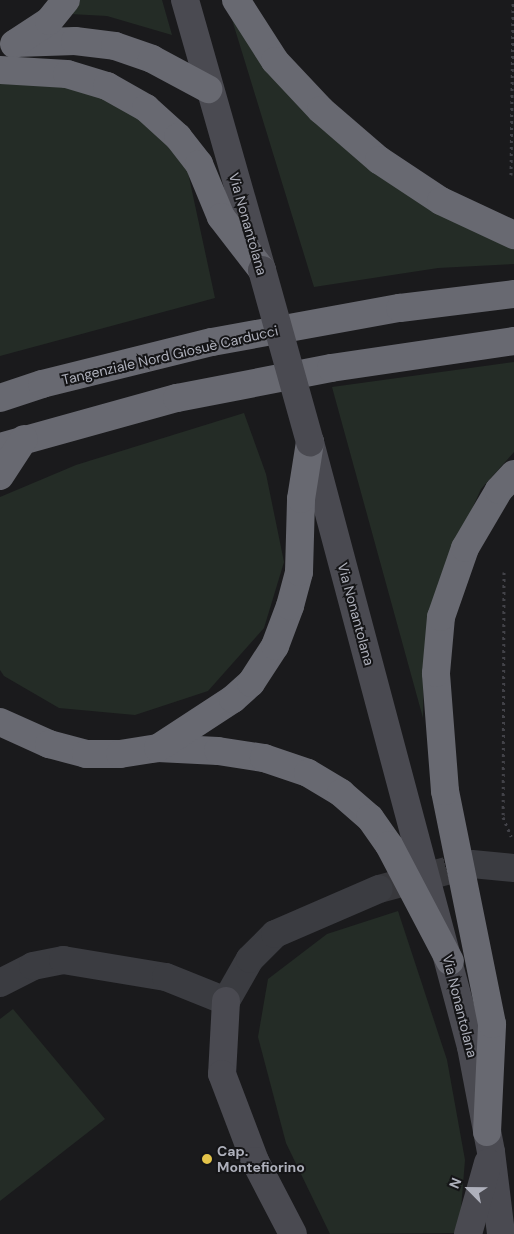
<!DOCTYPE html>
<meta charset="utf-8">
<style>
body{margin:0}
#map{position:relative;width:514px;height:1234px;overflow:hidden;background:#1a1a1c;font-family:"DM Sans",sans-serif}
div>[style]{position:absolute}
.green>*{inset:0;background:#242c26}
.street-tunnel>*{height:28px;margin-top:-14px;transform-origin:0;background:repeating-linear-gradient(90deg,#38383c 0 28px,transparent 0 42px)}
.path>*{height:3px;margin-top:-1.5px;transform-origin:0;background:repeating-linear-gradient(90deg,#424248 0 2.5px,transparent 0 6.5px)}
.street>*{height:28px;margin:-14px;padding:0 14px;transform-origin:14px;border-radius:14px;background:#3b3c41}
.secondary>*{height:28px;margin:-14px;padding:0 14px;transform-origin:14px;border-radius:14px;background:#4a4a51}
.highway>*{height:28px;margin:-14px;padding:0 14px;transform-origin:14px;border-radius:14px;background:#686971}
.secondary-bridge>*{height:28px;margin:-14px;padding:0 14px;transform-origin:14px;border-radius:14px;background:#4a4a51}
.dots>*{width:14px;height:14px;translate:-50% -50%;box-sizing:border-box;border:2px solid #151517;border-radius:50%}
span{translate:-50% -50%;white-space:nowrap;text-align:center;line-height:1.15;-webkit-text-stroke:4px #151517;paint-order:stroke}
.street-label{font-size:14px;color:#aeb0bb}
.poi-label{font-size:14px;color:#aeb0bb;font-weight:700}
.left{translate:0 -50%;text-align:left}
.north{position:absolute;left:444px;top:1164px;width:50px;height:50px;-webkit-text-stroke:4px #151517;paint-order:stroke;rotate:293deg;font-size:14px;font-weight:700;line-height:20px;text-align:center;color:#aeb0bb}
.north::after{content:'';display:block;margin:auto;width:18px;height:22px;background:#aeb0bb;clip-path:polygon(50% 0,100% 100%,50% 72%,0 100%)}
</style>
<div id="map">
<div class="green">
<i style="clip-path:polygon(80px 0,162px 0,172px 35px,107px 16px,70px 14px)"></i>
<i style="clip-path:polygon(226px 0,381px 169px,514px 236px,514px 264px,438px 268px,314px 287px)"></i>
<i style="clip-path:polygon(0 79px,58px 80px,108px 96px,147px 121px,187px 168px,215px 298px,0 356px)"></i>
<i style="clip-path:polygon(514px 362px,514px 452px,481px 489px,438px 584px,424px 666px,423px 718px,332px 387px)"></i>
<i style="clip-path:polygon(244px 413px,266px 474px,284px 562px,264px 628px,208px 691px,135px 715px,59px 708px,4px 676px,0 670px,0 497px,76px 465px)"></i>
<i style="clip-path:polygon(398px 911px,447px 1060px,465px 1160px,459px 1233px,330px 1234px,286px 1143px,258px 1037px,268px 979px,327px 934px)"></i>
<i style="clip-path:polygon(13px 1009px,105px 1119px,0 1201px,0 1019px)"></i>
</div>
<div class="street-tunnel">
<i style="left:379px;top:889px;width:96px;rotate:-15deg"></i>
</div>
<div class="path">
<i style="left:511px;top:175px;width:175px;rotate:-89.3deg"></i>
<i style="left:504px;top:572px;width:245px;rotate:90.2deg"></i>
<i style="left:503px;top:817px;width:21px;rotate:67deg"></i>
</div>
<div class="street">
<i style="left:472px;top:864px;width:42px;rotate:5.4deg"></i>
<i style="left:0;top:983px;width:37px;rotate:-27deg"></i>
<i style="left:33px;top:966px;width:31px;rotate:-11deg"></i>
<i style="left:63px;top:960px;width:104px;rotate:9.4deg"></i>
<i style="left:166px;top:977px;width:65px;rotate:21.8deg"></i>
<i style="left:226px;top:1001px;width:48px;rotate:-60.3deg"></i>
<i style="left:250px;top:959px;width:35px;rotate:-45deg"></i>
<i style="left:275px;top:934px;width:113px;rotate:-23.4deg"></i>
</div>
<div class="secondary">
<i style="left:185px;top:0;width:281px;rotate:74.1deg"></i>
<i style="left:310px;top:442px;width:626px;rotate:75.1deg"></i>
<i style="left:471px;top:1047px;width:107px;rotate:79.2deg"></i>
<i style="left:491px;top:1152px;width:83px;rotate:83deg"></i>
<i style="left:226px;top:1001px;width:73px;rotate:93.1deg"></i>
<i style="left:222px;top:1074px;width:93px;rotate:69.2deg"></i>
<i style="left:255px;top:1161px;width:82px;rotate:62.5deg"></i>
<i style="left:468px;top:1234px;width:74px;rotate:-74.3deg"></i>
</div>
<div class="highway">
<i style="left:236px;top:0;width:72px;rotate:57.4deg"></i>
<i style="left:275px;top:61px;width:67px;rotate:46.8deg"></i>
<i style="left:321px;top:110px;width:77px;rotate:40.8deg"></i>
<i style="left:379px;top:160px;width:74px;rotate:33.5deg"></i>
<i style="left:441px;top:201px;width:81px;rotate:25deg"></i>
<i style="left:16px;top:43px;width:59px;rotate:-1.9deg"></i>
<i style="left:75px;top:41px;width:40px;rotate:7.1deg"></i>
<i style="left:115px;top:46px;width:39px;rotate:19deg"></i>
<i style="left:152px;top:59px;width:64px;rotate:28.2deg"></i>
<i style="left:14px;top:44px;width:42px;rotate:-33.3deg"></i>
<i style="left:49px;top:21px;width:27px;rotate:-51deg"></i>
<i style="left:0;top:70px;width:67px;rotate:3.4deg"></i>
<i style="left:67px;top:74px;width:42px;rotate:16.7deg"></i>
<i style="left:107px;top:86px;width:45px;rotate:29.4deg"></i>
<i style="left:146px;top:108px;width:43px;rotate:42.2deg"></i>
<i style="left:178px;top:137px;width:34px;rotate:52deg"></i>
<i style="left:199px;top:164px;width:57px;rotate:67.5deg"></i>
<i style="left:221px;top:217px;width:67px;rotate:52.3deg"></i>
<i style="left:0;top:398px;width:44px;rotate:-18.4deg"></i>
<i style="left:42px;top:384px;width:175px;rotate:-13.9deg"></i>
<i style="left:212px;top:342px;width:191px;rotate:-10.3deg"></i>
<i style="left:400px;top:308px;width:115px;rotate:-7deg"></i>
<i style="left:0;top:447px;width:184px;rotate:-15.5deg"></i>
<i style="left:177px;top:398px;width:157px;rotate:-11deg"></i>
<i style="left:331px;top:368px;width:185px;rotate:-8.4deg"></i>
<i style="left:0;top:476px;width:44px;rotate:-57deg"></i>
<i style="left:0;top:722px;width:54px;rotate:24.2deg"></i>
<i style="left:49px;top:744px;width:38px;rotate:15deg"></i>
<i style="left:86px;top:754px;width:34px"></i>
<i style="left:120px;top:754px;width:38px;rotate:-9deg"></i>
<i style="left:158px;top:748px;width:60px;rotate:2.9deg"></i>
<i style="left:218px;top:751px;width:47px;rotate:8.7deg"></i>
<i style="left:264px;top:758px;width:46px;rotate:18.8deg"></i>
<i style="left:308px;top:773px;width:39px;rotate:31deg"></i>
<i style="left:341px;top:793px;width:38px;rotate:41deg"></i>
<i style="left:370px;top:818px;width:33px;rotate:55deg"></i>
<i style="left:389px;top:845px;width:131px;rotate:62.3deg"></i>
<i style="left:158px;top:748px;width:90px;rotate:-33.2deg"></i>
<i style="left:233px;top:699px;width:24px;rotate:-42deg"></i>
<i style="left:251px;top:683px;width:44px;rotate:-57deg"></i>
<i style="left:275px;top:646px;width:43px;rotate:-69.4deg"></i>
<i style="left:290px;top:606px;width:35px;rotate:-75deg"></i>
<i style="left:299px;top:572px;width:73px;rotate:-88.4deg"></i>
<i style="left:301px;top:499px;width:58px;rotate:-81deg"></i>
<i style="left:487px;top:1132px;width:108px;rotate:-87.3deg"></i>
<i style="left:492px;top:1024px;width:238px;rotate:-101.4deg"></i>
<i style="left:445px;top:791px;width:118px;rotate:-94.4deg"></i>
<i style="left:436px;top:673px;width:56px;rotate:-84.9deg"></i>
<i style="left:441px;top:617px;width:73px;rotate:-70.8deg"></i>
<i style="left:465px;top:548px;width:67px;rotate:-59.6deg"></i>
<i style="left:499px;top:490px;width:22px;rotate:-47deg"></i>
</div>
<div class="secondary-bridge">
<i style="left:262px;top:270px;width:179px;rotate:74.4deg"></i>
</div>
<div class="dots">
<i style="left:207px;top:1159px;background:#e4c44a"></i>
</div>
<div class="street-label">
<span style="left:248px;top:224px;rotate:74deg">Via Nonantolana</span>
<span style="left:170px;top:355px;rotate:-13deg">Tangenziale Nord Giosuè Carducci</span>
<span style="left:356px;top:614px;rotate:75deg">Via Nonantolana</span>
<span style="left:460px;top:1006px;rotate:76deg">Via Nonantolana</span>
</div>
<div class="poi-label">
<span class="left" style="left:217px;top:1159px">Cap.<br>Montefiorino</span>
</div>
<div class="north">N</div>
</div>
